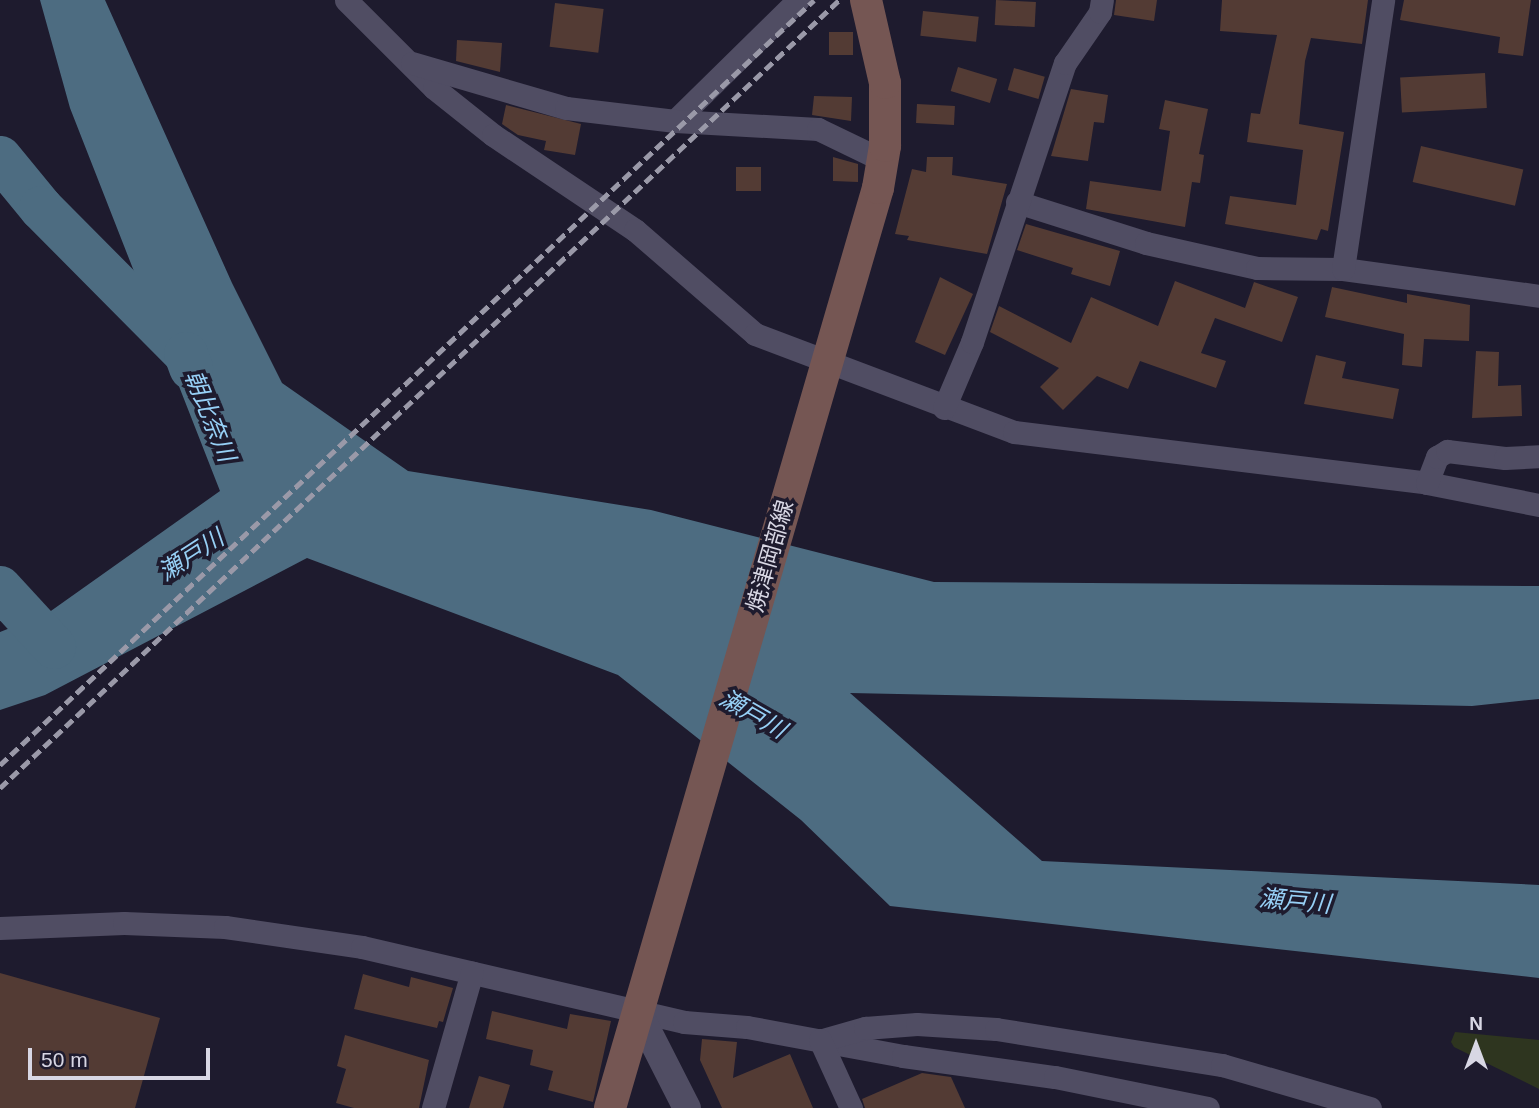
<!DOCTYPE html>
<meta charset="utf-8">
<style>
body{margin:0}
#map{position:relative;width:1539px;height:1108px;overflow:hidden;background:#1e1b2e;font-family:Arial,"Noto Sans JP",sans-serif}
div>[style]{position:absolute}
.green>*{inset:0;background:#2e351f}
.water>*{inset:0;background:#4d6c81}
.river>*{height:44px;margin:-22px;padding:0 22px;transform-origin:22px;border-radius:22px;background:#4d6c81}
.building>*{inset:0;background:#533b34;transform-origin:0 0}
.minor>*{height:23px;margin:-11.5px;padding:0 11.5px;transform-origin:11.5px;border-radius:11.5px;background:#504d63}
.tertiary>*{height:28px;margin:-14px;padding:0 14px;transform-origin:14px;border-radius:14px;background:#504d63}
.secondary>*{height:32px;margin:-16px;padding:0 16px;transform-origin:16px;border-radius:16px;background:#755653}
.rail>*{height:5px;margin-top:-2.5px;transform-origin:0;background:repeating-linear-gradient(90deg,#9a99a8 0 10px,transparent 0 15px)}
span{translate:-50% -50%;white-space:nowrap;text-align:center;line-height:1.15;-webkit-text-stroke:7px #1e1b2e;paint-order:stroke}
.street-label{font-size:23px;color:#d8d7e4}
.water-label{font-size:24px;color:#97d0f6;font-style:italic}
.north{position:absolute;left:1441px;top:1010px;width:70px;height:70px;-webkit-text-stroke:5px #1e1b2e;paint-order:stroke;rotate:0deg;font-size:19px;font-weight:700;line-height:28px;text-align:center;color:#d8d7e4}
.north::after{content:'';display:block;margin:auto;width:24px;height:32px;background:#d8d7e4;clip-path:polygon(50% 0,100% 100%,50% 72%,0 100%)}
.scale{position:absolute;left:28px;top:1048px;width:182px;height:32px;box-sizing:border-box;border:4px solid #d8d7e4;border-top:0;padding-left:9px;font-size:21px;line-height:24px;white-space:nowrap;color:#d8d7e4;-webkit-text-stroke:5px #1e1b2e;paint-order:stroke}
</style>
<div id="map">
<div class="green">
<i style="clip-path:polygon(1455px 1032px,1539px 1040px,1539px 1089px,1454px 1047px,1451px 1042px)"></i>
</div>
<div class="water">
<i style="clip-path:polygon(40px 0,105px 0,232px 283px,282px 383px,408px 471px,651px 510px,934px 582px,1539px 586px,1539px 699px,1472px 706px,850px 693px,1042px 861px,1539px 885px,1539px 978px,890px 906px,801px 820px,618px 675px,307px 558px,45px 695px,0 710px,0 632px,48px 613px,220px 491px,70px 108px)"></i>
</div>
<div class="river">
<i style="left:0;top:158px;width:65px;rotate:50.6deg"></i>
<i style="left:41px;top:208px;width:206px;rotate:45.2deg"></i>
<i style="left:186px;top:354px;width:15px;rotate:70deg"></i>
<i style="left:0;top:588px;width:80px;rotate:47.5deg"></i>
</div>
<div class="building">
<i style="left:996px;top:0;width:40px;height:25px;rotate:3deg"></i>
<i style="clip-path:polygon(1116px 0,1157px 0,1154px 21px,1114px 15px)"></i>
<i style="clip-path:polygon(1222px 0,1368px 0,1362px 44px,1311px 38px,1305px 61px,1299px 124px,1344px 132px,1328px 231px,1321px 229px,1317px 240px,1225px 224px,1230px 196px,1296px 205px,1303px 150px,1247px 142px,1251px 113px,1260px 114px,1277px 35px,1220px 31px)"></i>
<i style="clip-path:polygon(1404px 0,1531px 0,1523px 56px,1498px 53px,1500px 37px,1400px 20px)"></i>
<i style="left:555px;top:3px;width:49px;height:44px;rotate:7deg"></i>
<i style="left:923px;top:11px;width:56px;height:25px;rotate:6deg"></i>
<i style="left:829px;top:32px;width:24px;height:23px"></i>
<i style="clip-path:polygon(457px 40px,502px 43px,500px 72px,456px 61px)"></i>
<i style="left:958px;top:67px;width:41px;height:25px;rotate:17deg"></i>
<i style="left:1014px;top:68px;width:32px;height:23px;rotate:16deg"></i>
<i style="left:1485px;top:73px;width:35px;height:85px;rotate:87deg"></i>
<i style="clip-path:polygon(1071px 89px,1108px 95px,1104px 123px,1094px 122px,1088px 161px,1051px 156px)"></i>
<i style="clip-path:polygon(814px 96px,852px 97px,851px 121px,812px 115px)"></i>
<i style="clip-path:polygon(1165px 100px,1208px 109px,1199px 154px,1204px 155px,1200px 183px,1192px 182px,1185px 227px,1086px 209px,1090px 181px,1161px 191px,1170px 131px,1159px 129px)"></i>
<i style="left:917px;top:104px;width:38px;height:19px;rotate:3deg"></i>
<i style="clip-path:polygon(506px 105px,581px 124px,575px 155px,544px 150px,546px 141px,518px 135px,502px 124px)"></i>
<i style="left:1421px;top:146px;width:105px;height:37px;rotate:13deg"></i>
<i style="clip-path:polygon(833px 157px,858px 164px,858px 182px,833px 181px)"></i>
<i style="clip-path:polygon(927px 157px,953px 157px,952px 175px,1007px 184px,987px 254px,907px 240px,909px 236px,895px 234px,912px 169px,926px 172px)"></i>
<i style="left:736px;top:167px;width:25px;height:24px"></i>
<i style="clip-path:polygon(1026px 224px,1120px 251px,1110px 286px,1071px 274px,1073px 268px,1017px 250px)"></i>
<i style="clip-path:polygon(940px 277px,973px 294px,945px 355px,915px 342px)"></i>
<i style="clip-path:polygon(1175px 281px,1245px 308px,1254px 282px,1298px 297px,1282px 342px,1215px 318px,1201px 353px,1226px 361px,1216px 388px,1140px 361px,1128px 389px,1097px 376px,1063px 410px,1040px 387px,1059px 368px,990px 332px,999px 306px,1071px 343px,1091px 297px,1158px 326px)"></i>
<i style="clip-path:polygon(1332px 287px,1407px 303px,1407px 294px,1470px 305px,1469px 341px,1424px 339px,1422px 367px,1402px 365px,1404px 334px,1325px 317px)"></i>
<i style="clip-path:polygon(1476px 351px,1499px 352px,1498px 386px,1521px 385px,1522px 416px,1472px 418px)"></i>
<i style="clip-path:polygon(1316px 355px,1346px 362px,1342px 378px,1399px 389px,1393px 419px,1304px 404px)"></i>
<i style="clip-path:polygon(0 973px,160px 1018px,135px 1108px,0 1108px)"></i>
<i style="clip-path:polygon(363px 974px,409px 987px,411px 977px,453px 988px,443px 1022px,439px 1021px,437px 1028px,354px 1009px)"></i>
<i style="clip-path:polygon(492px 1011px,567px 1029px,570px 1014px,611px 1021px,593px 1102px,548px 1090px,553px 1071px,530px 1065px,533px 1050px,486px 1039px)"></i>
<i style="clip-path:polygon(345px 1035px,429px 1060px,419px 1108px,354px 1108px,336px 1103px,346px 1069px,337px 1066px)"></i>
<i style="clip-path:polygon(702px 1039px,737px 1042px,733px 1078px,790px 1054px,813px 1108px,722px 1108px,700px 1060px)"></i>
<i style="clip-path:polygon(922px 1073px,951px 1077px,965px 1108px,865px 1108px,862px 1099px)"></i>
<i style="clip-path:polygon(479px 1076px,510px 1085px,503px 1108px,469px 1108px)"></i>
</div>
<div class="minor">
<i style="left:346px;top:0;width:124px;rotate:45deg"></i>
<i style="left:434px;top:88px;width:75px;rotate:38.5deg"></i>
<i style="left:493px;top:135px;width:171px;rotate:33.8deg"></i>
<i style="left:635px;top:230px;width:159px;rotate:40.9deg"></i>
<i style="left:755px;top:334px;width:277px;rotate:20.7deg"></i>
<i style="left:1014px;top:432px;width:416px;rotate:7deg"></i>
<i style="left:1427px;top:483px;width:114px;rotate:11.1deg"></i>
<i style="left:798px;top:0;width:173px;rotate:135.5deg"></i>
<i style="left:675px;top:121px;width:143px;rotate:3.2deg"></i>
<i style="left:818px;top:129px;width:71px;rotate:25.8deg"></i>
<i style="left:412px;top:63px;width:160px;rotate:16.3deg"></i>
<i style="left:566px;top:108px;width:110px;rotate:6.8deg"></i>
<i style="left:1017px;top:202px;width:135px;rotate:17.6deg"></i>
<i style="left:1146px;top:243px;width:114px;rotate:12.7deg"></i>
<i style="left:1257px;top:268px;width:86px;rotate:0.7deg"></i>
<i style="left:1343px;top:269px;width:198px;rotate:7.8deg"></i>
<i style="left:1343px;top:269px;width:272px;rotate:-81.5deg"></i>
<i style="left:944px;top:408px;width:72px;rotate:-67deg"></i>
<i style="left:972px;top:342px;width:294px;rotate:-71.6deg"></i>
<i style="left:1065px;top:63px;width:62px;rotate:-55.5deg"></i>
<i style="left:1100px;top:12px;width:12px;rotate:-81deg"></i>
<i style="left:1427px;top:483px;width:28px;rotate:-69deg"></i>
<i style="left:1437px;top:457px;width:12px;rotate:-31deg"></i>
<i style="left:1447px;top:451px;width:58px;rotate:6.9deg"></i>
<i style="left:1505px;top:458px;width:34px;rotate:-3deg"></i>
<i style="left:0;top:928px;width:124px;rotate:-2.3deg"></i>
<i style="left:124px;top:923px;width:101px;rotate:2.3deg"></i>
<i style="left:225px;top:927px;width:138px;rotate:8.3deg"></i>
<i style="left:362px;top:947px;width:331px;rotate:13.1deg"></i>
<i style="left:684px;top:1022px;width:63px;rotate:4.5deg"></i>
<i style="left:747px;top:1027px;width:159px;rotate:10.5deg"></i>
<i style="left:903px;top:1056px;width:153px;rotate:7.9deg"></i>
<i style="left:1055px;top:1077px;width:156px;rotate:11.5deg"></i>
<i style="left:826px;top:1039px;width:41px;rotate:-15.8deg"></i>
<i style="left:865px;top:1028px;width:52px;rotate:-4.4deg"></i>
<i style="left:917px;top:1024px;width:79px;rotate:3.6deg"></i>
<i style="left:996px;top:1029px;width:229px;rotate:9.1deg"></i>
<i style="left:1222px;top:1065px;width:154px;rotate:16.2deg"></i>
<i style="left:820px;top:1040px;width:75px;rotate:65.5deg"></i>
<i style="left:433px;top:1108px;width:141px;rotate:-74deg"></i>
</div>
<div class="tertiary">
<i style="left:637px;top:1010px;width:110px;rotate:63deg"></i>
</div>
<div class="secondary">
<i style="left:610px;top:1108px;width:958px;rotate:-73.76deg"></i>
<i style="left:878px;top:188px;width:43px;rotate:-80.5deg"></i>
<i style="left:885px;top:146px;width:63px;rotate:-90deg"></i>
<i style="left:885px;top:83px;width:85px;rotate:-102.9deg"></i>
</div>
<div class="rail">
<i style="left:0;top:765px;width:1117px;rotate:-43.22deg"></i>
<i style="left:0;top:788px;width:1151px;rotate:-43.2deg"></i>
</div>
<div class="street-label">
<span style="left:770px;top:556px;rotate:-74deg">焼津岡部線</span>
</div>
<div class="water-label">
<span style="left:210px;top:416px;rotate:68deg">朝比奈川</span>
<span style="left:191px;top:555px;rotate:-33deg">瀬戸川</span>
<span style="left:753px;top:714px;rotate:30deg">瀬戸川</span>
<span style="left:1295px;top:901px;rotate:5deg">瀬戸川</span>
</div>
<div class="north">N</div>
<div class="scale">50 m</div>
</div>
